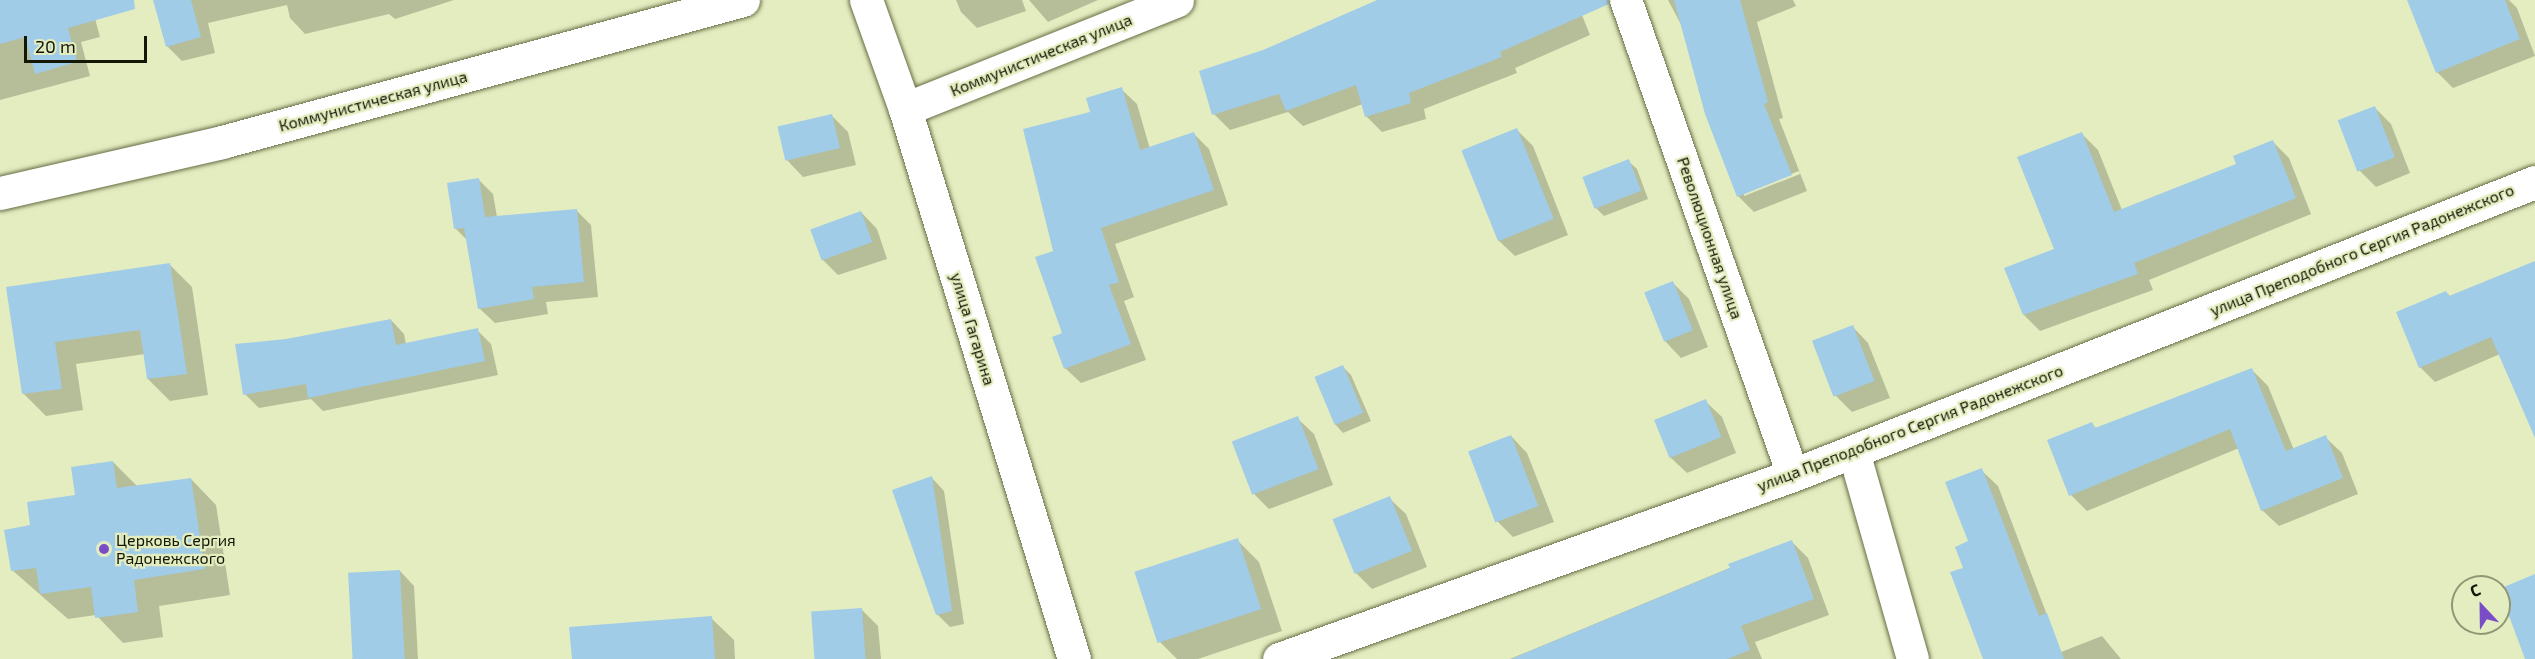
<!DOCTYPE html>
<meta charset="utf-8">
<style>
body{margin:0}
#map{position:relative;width:2535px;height:659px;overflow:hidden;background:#e4edc0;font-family:"Exo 2",sans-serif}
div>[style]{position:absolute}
.shadow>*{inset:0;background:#0003}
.building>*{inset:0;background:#a1cce7;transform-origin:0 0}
.roads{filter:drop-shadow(0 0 2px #666d45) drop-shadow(0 0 2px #666d45)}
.minor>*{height:32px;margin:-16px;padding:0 16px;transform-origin:16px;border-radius:16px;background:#fff}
.tertiary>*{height:33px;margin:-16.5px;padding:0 16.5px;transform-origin:16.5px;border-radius:16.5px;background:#fff}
.dots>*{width:16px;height:16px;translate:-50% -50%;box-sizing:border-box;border:3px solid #e4edc0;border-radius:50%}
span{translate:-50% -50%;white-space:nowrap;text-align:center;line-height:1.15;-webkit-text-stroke:4.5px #e4edc0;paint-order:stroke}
.street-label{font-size:16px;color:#141707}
.poi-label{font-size:16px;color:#141707}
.left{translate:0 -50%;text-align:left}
.north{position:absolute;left:2451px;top:575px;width:60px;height:60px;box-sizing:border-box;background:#e4edc0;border:2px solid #919776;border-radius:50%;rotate:338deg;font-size:16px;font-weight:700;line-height:24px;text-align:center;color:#141707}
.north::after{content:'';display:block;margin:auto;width:21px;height:27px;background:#794dc5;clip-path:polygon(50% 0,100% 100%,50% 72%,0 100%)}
.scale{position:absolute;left:24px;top:36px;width:123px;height:27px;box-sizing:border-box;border:3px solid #141707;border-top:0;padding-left:8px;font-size:18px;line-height:21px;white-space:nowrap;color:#141707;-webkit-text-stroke:4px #e4edc0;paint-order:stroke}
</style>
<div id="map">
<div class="shadow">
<i style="clip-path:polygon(0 0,90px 0,100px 37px,81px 42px,90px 76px,0 100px)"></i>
<i style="clip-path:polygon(155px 0,454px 0,395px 19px,389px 14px,305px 34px,290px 18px,287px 5px,208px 23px,215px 53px,182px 61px,167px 46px)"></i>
<i style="clip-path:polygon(956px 0,1022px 0,1026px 11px,977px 28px,961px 12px)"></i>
<i style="clip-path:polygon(1029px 0,1098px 0,1048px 22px)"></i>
<i style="clip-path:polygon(1381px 0,1576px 0,1590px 35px,1515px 68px,1517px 73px,1424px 109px,1426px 119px,1382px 132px,1366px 116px,1363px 104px,1303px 126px,1288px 112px,1230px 130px,1214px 114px,1264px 52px)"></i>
<i style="clip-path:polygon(evenodd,1668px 0,1793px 0,1796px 6px,1757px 22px,1783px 118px,1779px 119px,1807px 191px,1754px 212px,1738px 196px,1684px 30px,1668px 0,1799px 171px,1800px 174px,1744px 196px,1744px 192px,1799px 171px)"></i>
<i style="clip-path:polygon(2409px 0,2509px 0,2517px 8px,2535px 56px,2453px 88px,2437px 72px)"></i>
<i style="clip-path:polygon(1121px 89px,1137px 104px,1150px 149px,1194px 134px,1209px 149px,1228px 205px,1115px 244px,1134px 297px,1124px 301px,1146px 360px,1081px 383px,1065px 368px,1055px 252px,1092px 113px)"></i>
<i style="clip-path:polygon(2374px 107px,2391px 124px,2410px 173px,2376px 187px,2360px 171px)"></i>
<i style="clip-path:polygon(832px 116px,848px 132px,856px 165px,803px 177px,787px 160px)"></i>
<i style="clip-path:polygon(1517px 130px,1533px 146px,1568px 235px,1515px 256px,1498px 240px)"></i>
<i style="clip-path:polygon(2082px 134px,2098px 150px,2122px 210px,2238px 165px,2273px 142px,2289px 158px,2311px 214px,2149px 280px,2153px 290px,2040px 331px,2024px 315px,2056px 250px)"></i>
<i style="clip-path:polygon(1628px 161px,1637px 169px,1648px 199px,1604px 216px,1596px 208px)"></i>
<i style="clip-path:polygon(478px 179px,493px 194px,497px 217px,576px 210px,591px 225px,598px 297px,546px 302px,548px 314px,495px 323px,479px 308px,468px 241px,456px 229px)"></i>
<i style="clip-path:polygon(861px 212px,877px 229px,887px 259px,838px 275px,822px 259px)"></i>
<i style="clip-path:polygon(2535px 263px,2535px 410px,2500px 354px,2435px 382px,2420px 367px,2446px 292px,2451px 297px)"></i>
<i style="clip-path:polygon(170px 265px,192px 287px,208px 395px,170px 401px,148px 379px,145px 354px,76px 364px,83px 410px,46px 416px,24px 394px,8px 289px)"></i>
<i style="clip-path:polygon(1673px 283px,1689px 299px,1708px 347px,1681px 358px,1665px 341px)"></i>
<i style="clip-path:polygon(391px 320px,404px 334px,406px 344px,477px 330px,491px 344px,498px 375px,323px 411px,311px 399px,259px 408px,245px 394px,286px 341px)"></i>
<i style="clip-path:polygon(1852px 326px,1868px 343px,1890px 398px,1852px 412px,1836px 396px)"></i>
<i style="clip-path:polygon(1343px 367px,1351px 375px,1371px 421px,1343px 433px,1335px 424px)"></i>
<i style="clip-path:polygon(2252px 370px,2268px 386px,2294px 450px,2325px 437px,2342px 453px,2358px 494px,2279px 526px,2262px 510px,2239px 448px,2087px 511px,2071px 495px,2092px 424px,2097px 429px)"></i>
<i style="clip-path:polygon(1705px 401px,1722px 417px,1736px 453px,1687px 473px,1670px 457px)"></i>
<i style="clip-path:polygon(1297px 418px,1314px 434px,1333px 485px,1269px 509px,1253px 493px)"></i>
<i style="clip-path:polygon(1511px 436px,1527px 453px,1554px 522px,1513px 537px,1497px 521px)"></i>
<i style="clip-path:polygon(113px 462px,138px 487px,191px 479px,216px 505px,230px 595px,159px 606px,163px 637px,123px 643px,96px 615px,68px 619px,12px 570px,32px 526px,77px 496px)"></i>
<i style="clip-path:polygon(1981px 470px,1998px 486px,2061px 652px,2102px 636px,2121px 659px,1985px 659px,1965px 569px)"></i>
<i style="clip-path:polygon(932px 478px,944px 491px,964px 624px,950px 627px,937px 614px)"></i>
<i style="clip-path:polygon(1389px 498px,1406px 514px,1427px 567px,1372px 589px,1356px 573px)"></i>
<i style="clip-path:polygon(1237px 540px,1259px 562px,1282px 631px,1198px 659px,1177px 659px,1160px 642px)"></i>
<i style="clip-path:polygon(1792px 542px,1808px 558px,1829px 615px,1755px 642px,1762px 659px,1510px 659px)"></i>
<i style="clip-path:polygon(400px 571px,414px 586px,418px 659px,352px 659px)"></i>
<i style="clip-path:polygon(861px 609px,878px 626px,881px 659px,816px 659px)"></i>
<i style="clip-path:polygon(711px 618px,734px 640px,735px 659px,573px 659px)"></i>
</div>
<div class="building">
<i style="clip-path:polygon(0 0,134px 0,135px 9px,68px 28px,77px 62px,35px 74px,25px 37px,0 44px)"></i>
<i style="clip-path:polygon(153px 0,191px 0,201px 37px,166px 47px)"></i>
<i style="clip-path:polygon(1377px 0,1608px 0,1609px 4px,1500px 52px,1502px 57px,1409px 93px,1411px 103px,1365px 117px,1356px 85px,1286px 111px,1279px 94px,1212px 115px,1199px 71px,1263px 50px)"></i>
<i style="clip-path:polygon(1674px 0,1740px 0,1768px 102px,1764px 104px,1792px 175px,1737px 197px,1705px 114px)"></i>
<i style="clip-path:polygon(2407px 0,2505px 0,2520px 39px,2436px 73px)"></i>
<i style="clip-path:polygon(1122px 87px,1140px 150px,1194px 132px,1214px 190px,1101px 228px,1119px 282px,1109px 285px,1131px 344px,1064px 369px,1052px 337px,1062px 333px,1035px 257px,1053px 251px,1023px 129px,1090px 112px,1086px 98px)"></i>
<i style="left:2375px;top:106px;width:55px;height:40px;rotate:69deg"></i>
<i style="left:832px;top:114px;width:35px;height:56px;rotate:77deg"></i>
<i style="left:1517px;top:128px;width:98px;height:60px;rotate:68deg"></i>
<i style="clip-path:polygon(2082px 132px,2114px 212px,2236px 164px,2233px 156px,2273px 140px,2296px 198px,2134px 263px,2138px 274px,2023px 315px,2004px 268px,2054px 249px,2017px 157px)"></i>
<i style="left:1629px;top:159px;width:34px;height:50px;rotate:69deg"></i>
<i style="clip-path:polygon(479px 178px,485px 217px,577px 209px,584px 282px,532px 287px,534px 299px,478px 309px,464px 228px,454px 229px,447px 183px)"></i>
<i style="left:861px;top:211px;width:33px;height:54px;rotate:70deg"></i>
<i style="clip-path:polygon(2535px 261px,2535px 438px,2491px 337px,2419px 368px,2396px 312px,2446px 291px,2449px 296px)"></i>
<i style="clip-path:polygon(170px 263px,187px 374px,147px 379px,140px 330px,55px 342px,62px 389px,22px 394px,6px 287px)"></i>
<i style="left:1673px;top:281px;width:53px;height:31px;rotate:68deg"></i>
<i style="clip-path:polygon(391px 319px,396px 345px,478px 328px,485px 361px,308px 398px,306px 384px,243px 395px,235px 344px,286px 339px)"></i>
<i style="left:1853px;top:325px;width:60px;height:44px;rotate:69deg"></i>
<i style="left:1343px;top:365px;width:52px;height:31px;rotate:67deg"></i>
<i style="clip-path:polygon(2252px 368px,2286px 451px,2326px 435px,2343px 478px,2261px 511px,2230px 429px,2069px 496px,2047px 440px,2092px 422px,2095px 428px)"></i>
<i style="left:1706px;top:399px;width:41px;height:56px;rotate:68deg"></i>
<i style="left:1298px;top:416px;width:57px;height:71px;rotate:69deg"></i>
<i style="left:1511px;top:435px;width:76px;height:46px;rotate:69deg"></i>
<i style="clip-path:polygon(113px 461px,117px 488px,191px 478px,205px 569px,134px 580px,138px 612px,95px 618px,91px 587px,40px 594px,36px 568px,11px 571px,4px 530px,30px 525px,27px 502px,75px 495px,71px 467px)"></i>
<i style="clip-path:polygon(1982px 468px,2039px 616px,2047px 613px,2064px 659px,1983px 659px,1950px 572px,1963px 568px,1955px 547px,1968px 541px,1945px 482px)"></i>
<i style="clip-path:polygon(932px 476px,952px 611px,936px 615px,892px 490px)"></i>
<i style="left:1390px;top:496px;width:59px;height:62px;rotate:68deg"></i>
<i style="left:1238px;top:538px;width:75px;height:109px;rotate:72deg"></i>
<i style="clip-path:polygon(1792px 540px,1814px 599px,1741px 626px,1750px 650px,1727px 659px,1511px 659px,1730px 568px,1728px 564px)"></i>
<i style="left:400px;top:570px;width:89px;height:52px;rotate:87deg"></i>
<i style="clip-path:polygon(2535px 574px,2535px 659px,2525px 659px,2499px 589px)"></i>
<i style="left:862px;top:608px;width:51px;height:51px;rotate:86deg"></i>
<i style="clip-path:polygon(712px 616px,715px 659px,572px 659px,569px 627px)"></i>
</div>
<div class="roads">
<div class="minor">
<i style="left:1626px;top:0;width:504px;rotate:70.63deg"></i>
<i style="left:1854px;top:452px;width:215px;rotate:74.1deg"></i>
</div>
<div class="tertiary">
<i style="left:866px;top:0;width:116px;rotate:70.3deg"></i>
<i style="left:905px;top:109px;width:575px;rotate:72.92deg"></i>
<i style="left:905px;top:109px;width:293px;rotate:-21.8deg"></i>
<i style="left:0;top:193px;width:228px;rotate:-12.9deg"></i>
<i style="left:222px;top:142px;width:540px;rotate:-15.25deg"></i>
<i style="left:1279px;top:659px;width:546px;rotate:-19.7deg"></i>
<i style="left:1793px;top:475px;width:798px;rotate:-21.55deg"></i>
</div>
</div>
<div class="dots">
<i style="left:104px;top:549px;background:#794dc5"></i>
</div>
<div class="street-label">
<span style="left:1041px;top:55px;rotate:-22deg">Коммунистическая улица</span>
<span style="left:373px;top:101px;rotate:-15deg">Коммунистическая улица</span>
<span style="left:1710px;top:238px;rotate:71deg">Революционная улица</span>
<span style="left:2362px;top:250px;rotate:-22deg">улица Преподобного Сергия Радонежского</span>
<span style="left:973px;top:329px;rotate:73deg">улица Гагарина</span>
<span style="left:1910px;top:428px;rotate:-21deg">улица Преподобного Сергия Радонежского</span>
</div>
<div class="poi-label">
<span class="left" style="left:116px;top:549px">Церковь Сергия<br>Радонежского</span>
</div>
<div class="north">С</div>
<div class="scale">20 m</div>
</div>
